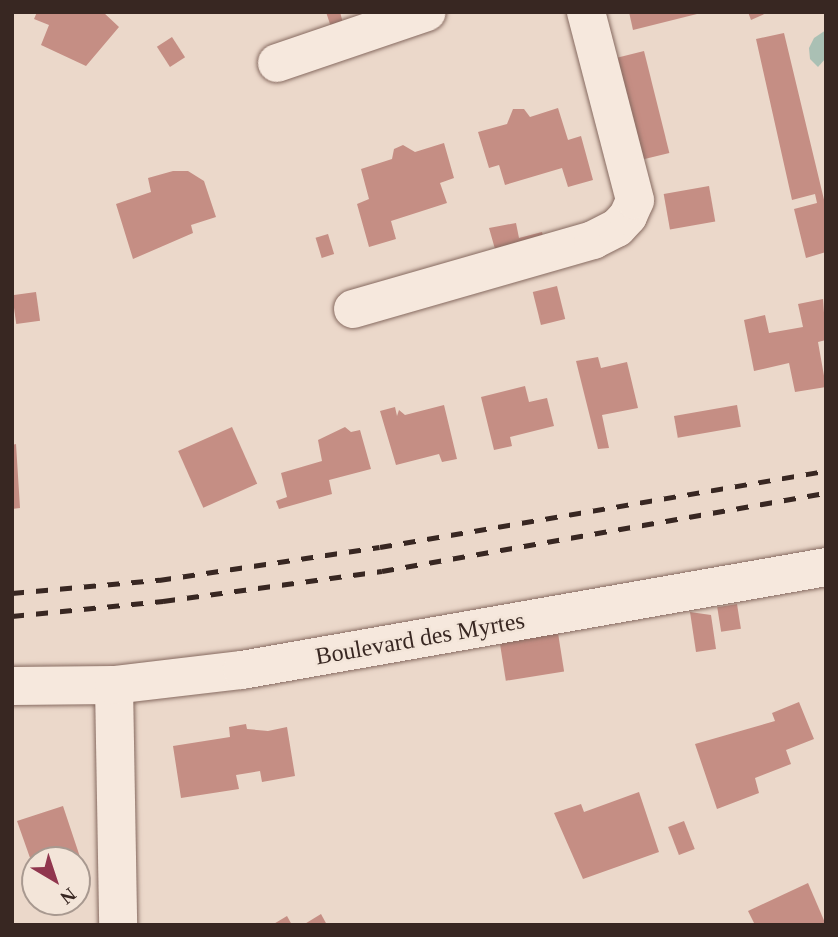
<!DOCTYPE html>
<style>
body{margin:0}
#map{position:relative;width:838px;height:937px;overflow:hidden;background:#ebd8ca;font-family:"Times New Roman",serif}
div>[style]{position:absolute}
.water>*{inset:0;background:#aac0b4}
.building>*{inset:0;background:#c58e84;transform-origin:0 0}
.roads{filter:drop-shadow(0 0 2px #866a60) drop-shadow(0 0 2px #866a60)}
.street>*{height:38px;margin:-19px;padding:0 19px;transform-origin:19px;border-radius:19px;background:#f6e8dd}
.rail>*{height:5px;margin-top:-2.5px;transform-origin:0;background:repeating-linear-gradient(90deg,#382722 0 12px,transparent 0 24px)}
span{translate:-50% -50%;white-space:nowrap;text-align:center;line-height:1.15;-webkit-text-stroke:5px #f3e5d9;paint-order:stroke}
.street-label{font-size:24px;color:#382722}
.frame{position:absolute;inset:0;border:14px solid #382722;pointer-events:none}
.north{position:absolute;left:21px;top:846px;width:70px;height:70px;box-sizing:border-box;background:#f3e5d9;border:2px solid #a89990;border-radius:50%;rotate:141deg;font-size:19px;font-weight:700;line-height:28px;text-align:center;color:#382722}
.north::after{content:'';display:block;margin:auto;width:24px;height:32px;background:#90364e;clip-path:polygon(50% 0,100% 100%,50% 72%,0 100%)}
</style>
<div id="map">
<div class="water">
<i style="clip-path:polygon(826px 30px,826px 58px,818px 67px,810px 59px,809px 48px,814px 38px)"></i>
</div>
<div class="building">
<i style="clip-path:polygon(37px 12px,103px 12px,119px 27px,86px 66px,41px 45px,49px 25px,34px 19px)"></i>
<i style="clip-path:polygon(326px 12px,340px 12px,343px 23px,331px 27px)"></i>
<i style="clip-path:polygon(629px 12px,701px 12px,701px 13px,633px 30px)"></i>
<i style="clip-path:polygon(748px 12px,769px 12px,751px 20px)"></i>
<i style="clip-path:polygon(784px 33px,826px 208px,826px 252px,806px 258px,794px 209px,817px 203px,815px 194px,792px 200px,756px 39px)"></i>
<i style="left:172px;top:37px;width:24px;height:18px;rotate:57deg"></i>
<i style="left:644px;top:51px;width:105px;height:34px;rotate:76deg"></i>
<i style="clip-path:polygon(558px 108px,568px 140px,581px 136px,593px 180px,568px 187px,562px 168px,505px 185px,499px 165px,489px 168px,478px 132px,507px 124px,513px 109px,524px 109px,530px 117px)"></i>
<i style="clip-path:polygon(444px 143px,454px 178px,440px 183px,447px 203px,391px 221px,396px 239px,369px 247px,357px 204px,369px 199px,361px 169px,392px 159px,394px 149px,403px 145px,415px 152px)"></i>
<i style="clip-path:polygon(173px 171px,188px 171px,204px 181px,216px 217px,191px 225px,193px 233px,133px 259px,116px 204px,151px 192px,148px 178px)"></i>
<i style="left:709px;top:186px;width:36px;height:46px;rotate:80deg"></i>
<i style="clip-path:polygon(516px 223px,519px 238px,542px 232px,545px 243px,497px 256px,489px 228px)"></i>
<i style="left:328px;top:234px;width:21px;height:13px;rotate:73deg"></i>
<i style="left:557px;top:286px;width:34px;height:25px;rotate:76deg"></i>
<i style="left:36px;top:292px;width:29px;height:24px;rotate:82deg"></i>
<i style="clip-path:polygon(823px 299px,826px 340px,818px 342px,826px 387px,795px 392px,789px 363px,754px 371px,744px 320px,765px 315px,769px 333px,803px 327px,798px 304px)"></i>
<i style="clip-path:polygon(598px 357px,601px 368px,627px 362px,638px 408px,602px 415px,609px 448px,598px 449px,576px 361px)"></i>
<i style="clip-path:polygon(525px 386px,529px 402px,547px 398px,554px 426px,510px 437px,512px 446px,494px 450px,481px 397px)"></i>
<i style="clip-path:polygon(444px 405px,457px 459px,442px 462px,439px 454px,396px 465px,380px 411px,395px 407px,397px 416px,399px 410px,405px 415px)"></i>
<i style="left:737px;top:405px;width:22px;height:64px;rotate:80deg"></i>
<i style="left:232px;top:427px;width:62px;height:59px;rotate:66deg"></i>
<i style="clip-path:polygon(345px 427px,351px 432px,360px 430px,371px 469px,329px 480px,332px 494px,279px 509px,276px 501px,287px 497px,281px 473px,322px 461px,318px 440px)"></i>
<i style="clip-path:polygon(16px 444px,20px 508px,12px 509px,12px 445px)"></i>
<i style="left:737px;top:604px;width:25px;height:20px;rotate:81deg"></i>
<i style="clip-path:polygon(690px 612px,711px 615px,716px 649px,696px 652px)"></i>
<i style="left:558px;top:633px;width:39px;height:59px;rotate:81deg"></i>
<i style="clip-path:polygon(799px 702px,814px 739px,786px 750px,791px 764px,755px 778px,759px 793px,717px 809px,695px 744px,775px 721px,772px 713px)"></i>
<i style="clip-path:polygon(246px 724px,247px 729px,268px 731px,287px 727px,295px 776px,262px 782px,260px 771px,236px 775px,239px 789px,181px 798px,173px 746px,230px 737px,229px 727px)"></i>
<i style="clip-path:polygon(639px 792px,659px 852px,583px 879px,554px 813px,581px 804px,584px 812px)"></i>
<i style="clip-path:polygon(63px 806px,80px 857px,35px 860px,35px 872px,17px 821px)"></i>
<i style="left:684px;top:821px;width:30px;height:17px;rotate:69deg"></i>
<i style="clip-path:polygon(808px 883px,826px 925px,755px 925px,748px 911px)"></i>
<i style="clip-path:polygon(321px 914px,327px 925px,303px 925px)"></i>
<i style="clip-path:polygon(287px 916px,292px 925px,272px 925px)"></i>
</div>
<div class="roads">
<div class="street">
<i style="left:277px;top:63px;width:158px;rotate:-18.8deg"></i>
<i style="left:353px;top:309px;width:250px;rotate:-16deg"></i>
<i style="left:593px;top:240px;width:27px;rotate:-27deg"></i>
<i style="left:617px;top:228px;width:16px;rotate:-47deg"></i>
<i style="left:628px;top:216px;width:17px;rotate:-66deg"></i>
<i style="left:635px;top:200px;width:194px;rotate:-104.6deg"></i>
<i style="left:114px;top:685px;width:240px;rotate:89deg"></i>
<i style="left:12px;top:686px;width:102px;rotate:-0.6deg"></i>
<i style="left:114px;top:685px;width:129px;rotate:-6.7deg"></i>
<i style="left:242px;top:670px;width:593px;rotate:-10deg"></i>
</div>
</div>
<div class="rail">
<i style="left:12px;top:593px;width:148px;rotate:-5.1deg"></i>
<i style="left:159px;top:580px;width:223px;rotate:-8.5deg"></i>
<i style="left:380px;top:547px;width:452px;rotate:-9.7deg"></i>
<i style="left:12px;top:616px;width:152px;rotate:-5.7deg"></i>
<i style="left:163px;top:601px;width:221px;rotate:-7.8deg"></i>
<i style="left:382px;top:571px;width:451px;rotate:-10deg"></i>
</div>
<div class="street-label">
<span style="left:420px;top:639px;rotate:-10deg">Boulevard des Myrtes</span>
</div>
<div class="frame"></div>
<div class="north">N</div>
</div>
